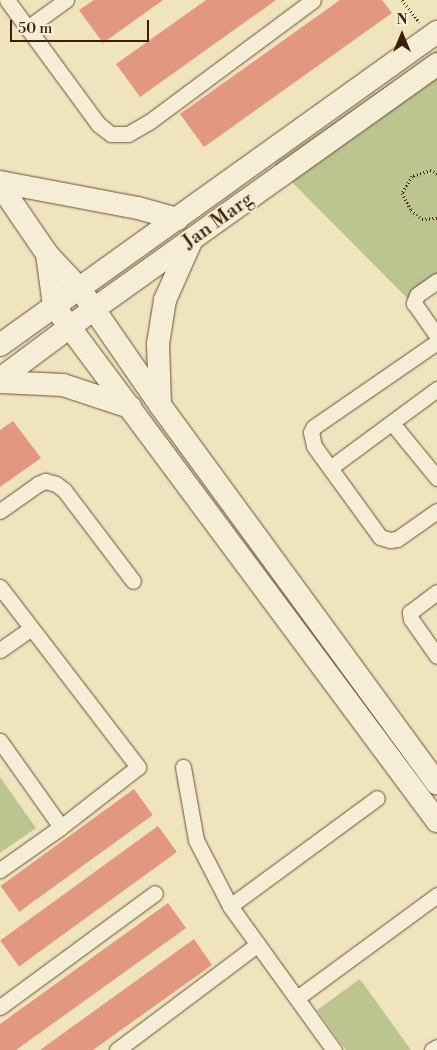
<!DOCTYPE html>
<style>
body{margin:0}
#map{position:relative;width:437px;height:1050px;overflow:hidden;background:#f0e4be;font-family:"Libre Bodoni",serif}
div>[style]{position:absolute}
.green>*{inset:0;background:#bcc490}
.building>*{inset:0;background:#e19780;transform-origin:0 0}
.path>*{height:3px;margin-top:-1.5px;transform-origin:0;background:repeating-linear-gradient(90deg,#3c1e09 0 1px,transparent 0 3.5px)}
.roads{filter:drop-shadow(0 0 1px #695036) drop-shadow(0 0 1px #695036)}
.minor>*{height:15px;margin:-7.5px;padding:0 7.5px;transform-origin:7.5px;border-radius:7.5px;background:#f5edd5}
.secondary>*{height:22px;margin:-11px;padding:0 11px;transform-origin:11px;border-radius:11px;background:#f5edd5}
span{translate:-50% -50%;white-space:nowrap;text-align:center;line-height:1.15;-webkit-text-stroke:4px #f5edd5;paint-order:stroke}
.street-label{font-size:20px;color:#3c1e09}
.north{position:absolute;left:377px;top:10px;width:50px;height:50px;-webkit-text-stroke:4px #f5edd5;paint-order:stroke;rotate:0deg;font-size:14px;font-weight:700;line-height:20px;text-align:center;color:#3c1e09}
.north::after{content:'';display:block;margin:auto;width:18px;height:22px;background:#3c1e09;clip-path:polygon(50% 0,100% 100%,50% 72%,0 100%)}
.scale{position:absolute;left:10px;top:20px;width:139px;height:22px;box-sizing:border-box;border:2px solid #3c1e09;border-top:0;padding-left:6px;font-size:15px;line-height:18px;white-space:nowrap;color:#3c1e09;-webkit-text-stroke:4px #f5edd5;paint-order:stroke}
</style>
<div id="map">
<div class="green">
<i style="clip-path:polygon(437px 50px,437px 290px,415px 306px,274px 164px)"></i>
<i style="clip-path:polygon(0 777px,36px 828px,0 853px)"></i>
<i style="clip-path:polygon(360px 979px,411px 1050px,346px 1050px,317px 1010px)"></i>
</div>
<div class="building">
<i style="clip-path:polygon(94px 0,163px 0,103px 43px,79px 10px)"></i>
<i style="clip-path:polygon(206px 0,276px 0,140px 97px,116px 64px)"></i>
<i style="clip-path:polygon(340px 0,382px 0,392px 13px,204px 147px,180px 114px)"></i>
<i style="clip-path:polygon(13px 421px,41px 458px,0 487px,0 430px)"></i>
<i style="left:134px;top:789px;width:32px;height:165px;rotate:54deg"></i>
<i style="left:158px;top:826px;width:32px;height:195px;rotate:54deg"></i>
<i style="clip-path:polygon(168px 903px,186px 928px,16px 1050px,0 1050px,0 1024px)"></i>
<i style="clip-path:polygon(194px 939px,212px 965px,93px 1050px,40px 1050px)"></i>
</div>
<div class="path">
<i style="left:402px;top:0;width:28px;rotate:52deg"></i>
<i style="left:437px;top:174px;width:7px;rotate:-146deg"></i>
<i style="left:431px;top:170px;width:20px;rotate:162deg"></i>
<i style="left:412px;top:176px;width:20px;rotate:120deg"></i>
<i style="left:402px;top:193px;width:19px;rotate:62deg"></i>
<i style="left:411px;top:210px;width:14px;rotate:39deg"></i>
<i style="left:422px;top:219px;width:15px;rotate:-4deg"></i>
</div>
<div class="roads">
<div class="minor">
<i style="left:7px;top:0;width:154px;rotate:53.7deg"></i>
<i style="left:98px;top:124px;width:16px;rotate:38deg"></i>
<i style="left:111px;top:134px;width:17px"></i>
<i style="left:128px;top:134px;width:24px;rotate:-30deg"></i>
<i style="left:149px;top:122px;width:204px;rotate:-36.6deg"></i>
<i style="left:27px;top:28px;width:48px;rotate:-35.7deg"></i>
<i style="left:437px;top:281px;width:24px;rotate:145deg"></i>
<i style="left:417px;top:295px;width:9px;rotate:111deg"></i>
<i style="left:414px;top:303px;width:40px;rotate:55.1deg"></i>
<i style="left:437px;top:342px;width:150px;rotate:145.4deg"></i>
<i style="left:314px;top:427px;width:6px;rotate:121deg"></i>
<i style="left:311px;top:432px;width:14px;rotate:78deg"></i>
<i style="left:314px;top:446px;width:112px;rotate:54deg"></i>
<i style="left:380px;top:537px;width:10px;rotate:17deg"></i>
<i style="left:390px;top:540px;width:7px;rotate:-8deg"></i>
<i style="left:397px;top:539px;width:49px;rotate:-35deg"></i>
<i style="left:392px;top:423px;width:71px;rotate:50.7deg"></i>
<i style="left:330px;top:468px;width:133px;rotate:-36.4deg"></i>
<i style="left:0;top:511px;width:47px;rotate:-35.4deg"></i>
<i style="left:38px;top:484px;width:8px;rotate:-23deg"></i>
<i style="left:45px;top:481px;width:11px;rotate:15deg"></i>
<i style="left:56px;top:484px;width:10px;rotate:37deg"></i>
<i style="left:64px;top:490px;width:114px;rotate:52.8deg"></i>
<i style="left:0;top:587px;width:227px;rotate:52.5deg"></i>
<i style="left:138px;top:767px;width:98px;rotate:142.1deg"></i>
<i style="left:61px;top:827px;width:75px;rotate:144.8deg"></i>
<i style="left:437px;top:592px;width:34px;rotate:143deg"></i>
<i style="left:410px;top:612px;width:7px;rotate:82deg"></i>
<i style="left:411px;top:619px;width:45px;rotate:54.9deg"></i>
<i style="left:0;top:650px;width:37px;rotate:-35deg"></i>
<i style="left:0;top:741px;width:105px;rotate:54.7deg"></i>
<i style="left:183px;top:767px;width:74px;rotate:79.9deg"></i>
<i style="left:196px;top:840px;width:74px;rotate:62.7deg"></i>
<i style="left:230px;top:906px;width:178px;rotate:54.2deg"></i>
<i style="left:230px;top:906px;width:182px;rotate:-36.3deg"></i>
<i style="left:297px;top:998px;width:174px;rotate:-36.3deg"></i>
<i style="left:0;top:1007px;width:192px;rotate:-36.3deg"></i>
<i style="left:117px;top:1050px;width:176px;rotate:-36.9deg"></i>
<i style="left:432px;top:1050px;width:6px;rotate:-31deg"></i>
</div>
<div class="secondary">
<i style="left:0;top:182px;width:140px;rotate:10.7deg"></i>
<i style="left:138px;top:208px;width:41px;rotate:15.8deg"></i>
<i style="left:0;top:185px;width:83px;rotate:55.7deg"></i>
<i style="left:47px;top:254px;width:48px;rotate:46.7deg"></i>
<i style="left:80px;top:289px;width:141px;rotate:55.4deg"></i>
<i style="left:160px;top:405px;width:469px;rotate:53.8deg"></i>
<i style="left:47px;top:254px;width:52px;rotate:82.3deg"></i>
<i style="left:54px;top:306px;width:642px;rotate:53.36deg"></i>
<i style="left:0;top:345px;width:538px;rotate:-35.61deg"></i>
<i style="left:0;top:379px;width:117px;rotate:-36.7deg"></i>
<i style="left:94px;top:309px;width:422px;rotate:-35.5deg"></i>
<i style="left:0;top:382px;width:63px;rotate:2.7deg"></i>
<i style="left:63px;top:385px;width:71px;rotate:18.2deg"></i>
<i style="left:160px;top:404px;width:60px;rotate:-91.9deg"></i>
<i style="left:158px;top:344px;width:45px;rotate:-81deg"></i>
<i style="left:165px;top:300px;width:67px;rotate:-66.1deg"></i>
</div>
</div>
<div class="street-label">
<span style="left:218px;top:221px;rotate:-36deg">Jan Marg</span>
</div>
<div class="north">N</div>
<div class="scale">50 m</div>
</div>
